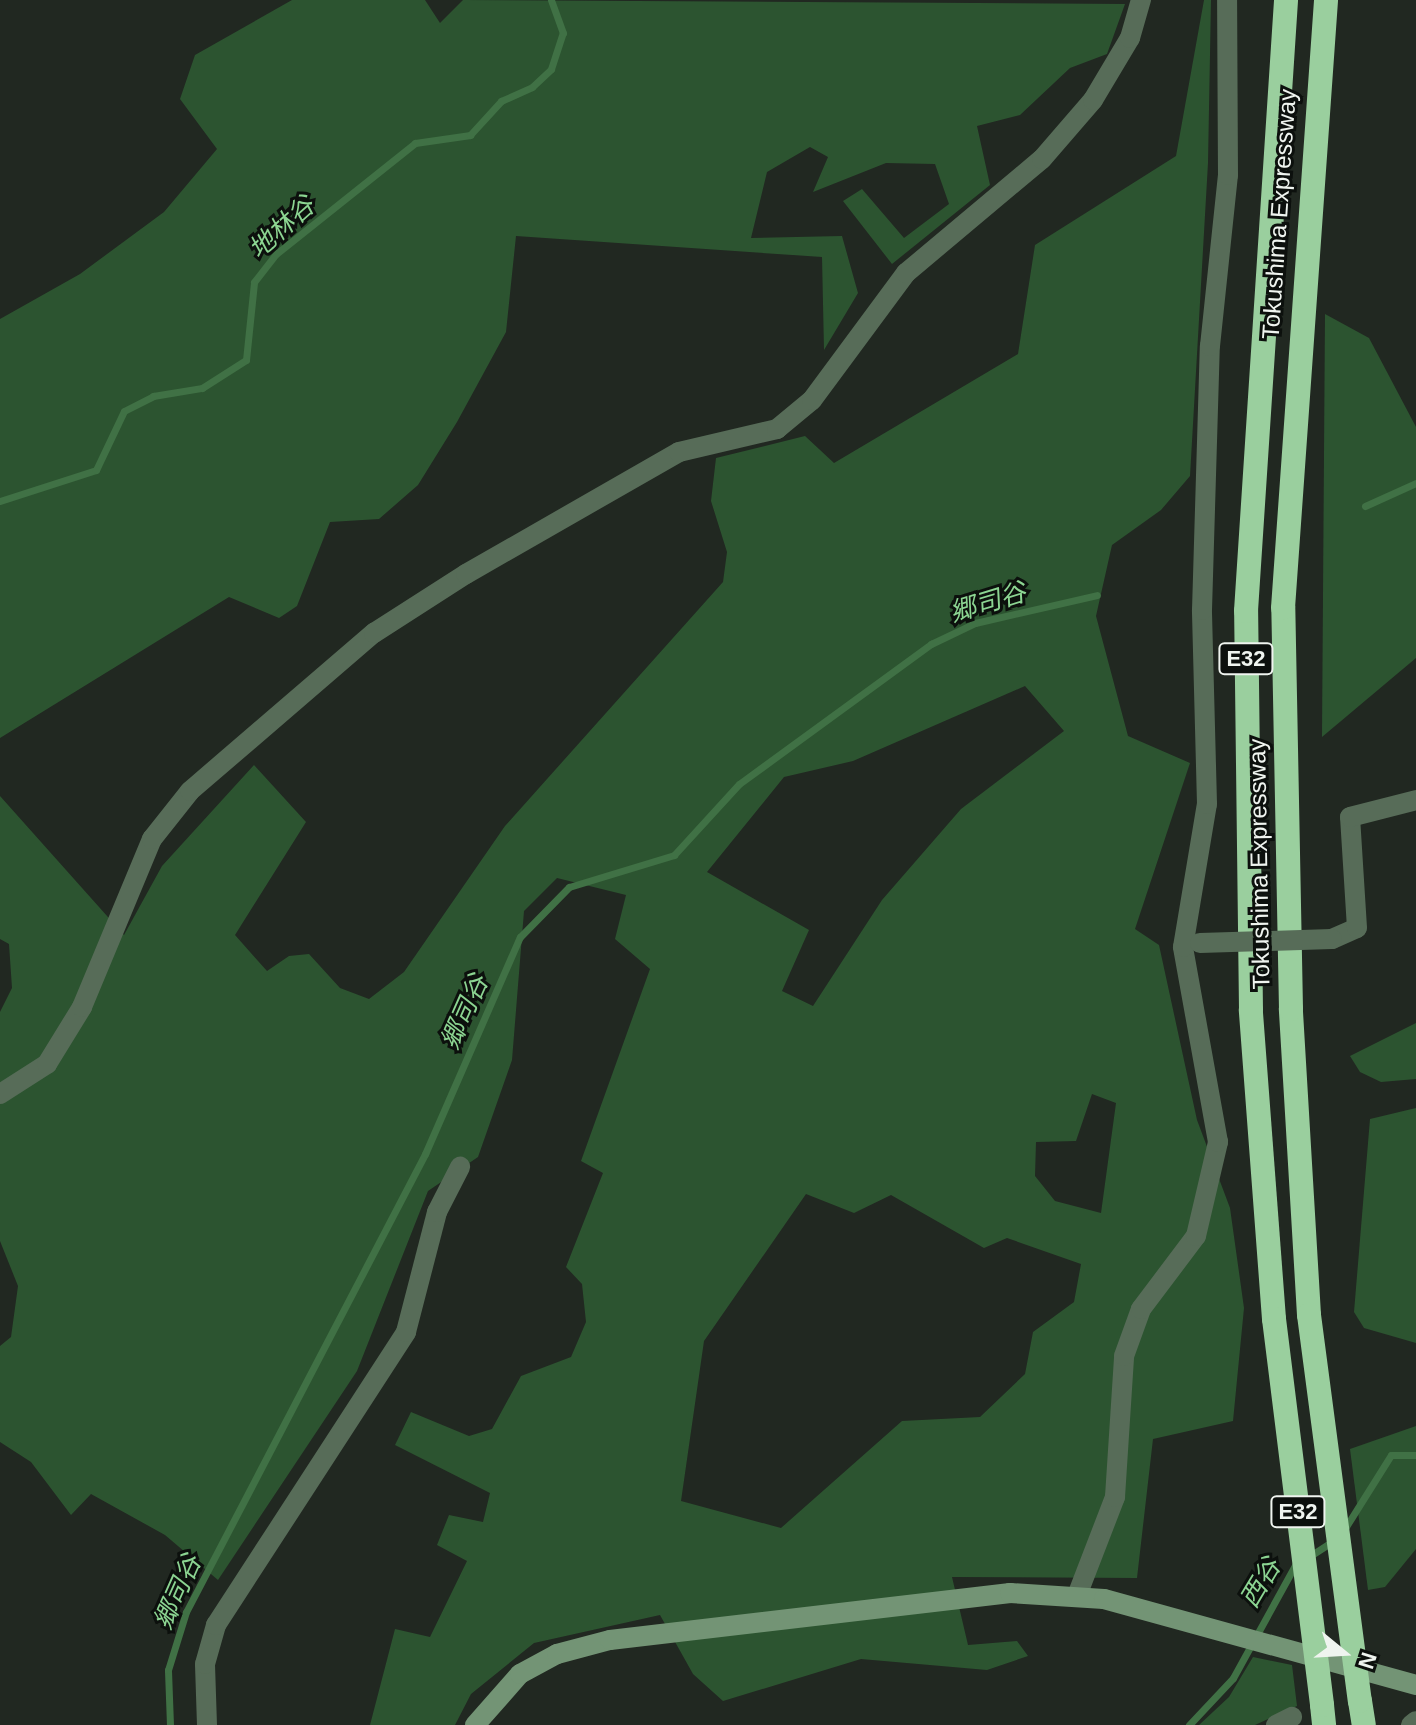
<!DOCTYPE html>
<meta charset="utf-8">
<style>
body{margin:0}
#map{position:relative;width:1416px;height:1725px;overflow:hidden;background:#212821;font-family:Arial,"Noto Sans JP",sans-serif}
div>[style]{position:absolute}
.green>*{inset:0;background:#2c5430}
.stream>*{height:7px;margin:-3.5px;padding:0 3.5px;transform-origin:3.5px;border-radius:3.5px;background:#407145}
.street>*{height:20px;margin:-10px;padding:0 10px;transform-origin:10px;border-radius:10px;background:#576c58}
.secondary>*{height:20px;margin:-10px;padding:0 10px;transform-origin:10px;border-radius:10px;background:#739475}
.highway>*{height:24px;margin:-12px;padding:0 12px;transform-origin:12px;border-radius:12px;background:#9acf9e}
.street-bridge>*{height:20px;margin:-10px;padding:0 10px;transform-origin:10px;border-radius:10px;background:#576c58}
.highway-bridge>*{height:24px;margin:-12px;padding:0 12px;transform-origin:12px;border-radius:12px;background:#9acf9e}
span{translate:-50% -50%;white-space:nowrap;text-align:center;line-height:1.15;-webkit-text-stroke:6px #0c100d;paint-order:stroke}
.shield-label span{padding:2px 6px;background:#0c100d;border:2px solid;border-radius:6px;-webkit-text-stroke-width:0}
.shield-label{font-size:22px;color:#eff4ef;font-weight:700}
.street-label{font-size:24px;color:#eff4ef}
.water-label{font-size:26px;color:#8cd592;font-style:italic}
.north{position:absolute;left:1304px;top:1613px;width:80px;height:80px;-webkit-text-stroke:6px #0c100d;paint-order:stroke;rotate:108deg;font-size:22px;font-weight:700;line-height:32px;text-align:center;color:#eff4ef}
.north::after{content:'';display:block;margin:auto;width:28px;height:36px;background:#eff4ef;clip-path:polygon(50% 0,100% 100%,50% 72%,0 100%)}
</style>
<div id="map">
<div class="green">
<i style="clip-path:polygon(292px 0,425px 0,440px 23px,463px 0,1125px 4px,1107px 54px,1070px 68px,1020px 115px,977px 126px,990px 185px,892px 264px,843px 201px,862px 189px,904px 238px,949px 204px,935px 164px,886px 163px,813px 192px,828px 157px,810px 147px,767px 172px,751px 238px,842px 236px,858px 293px,824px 350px,822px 257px,516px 236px,506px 332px,457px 422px,418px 485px,379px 519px,330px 522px,297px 606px,279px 618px,229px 597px,0 738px,0 319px,80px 274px,164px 212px,217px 149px,180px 99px,195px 55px)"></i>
<i style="clip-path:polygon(evenodd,1204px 0,1211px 0,1208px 163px,1190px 476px,1161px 510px,1112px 545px,1096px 616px,1128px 736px,1190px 763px,1135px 929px,1159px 945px,1197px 1120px,1230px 1208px,1244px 1308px,1233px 1421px,1153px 1439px,1137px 1578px,952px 1577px,968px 1645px,1017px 1641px,1028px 1656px,987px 1670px,861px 1659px,723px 1701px,693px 1674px,660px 1615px,534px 1643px,471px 1694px,455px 1725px,370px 1725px,395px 1629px,430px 1637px,467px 1561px,437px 1545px,449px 1515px,483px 1522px,490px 1493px,395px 1445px,411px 1412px,469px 1436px,492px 1429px,521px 1376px,571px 1357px,586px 1322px,582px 1284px,566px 1267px,603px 1173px,581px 1161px,650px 969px,615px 939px,626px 895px,557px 878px,524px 911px,512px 1060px,478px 1157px,428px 1191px,357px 1371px,218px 1580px,165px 1535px,91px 1494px,71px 1515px,31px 1462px,0 1442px,0 1346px,11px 1337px,18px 1286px,0 1241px,0 1012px,12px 988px,9px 944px,0 939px,0 796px,124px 935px,162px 866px,254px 765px,306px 822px,235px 935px,267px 971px,289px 956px,309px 954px,340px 988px,369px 999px,404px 972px,505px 826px,723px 582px,727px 552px,711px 501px,716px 458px,805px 436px,834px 463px,1018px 354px,1035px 245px,1176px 156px,1204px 0,1025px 686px,1064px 731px,961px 809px,882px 900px,813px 1006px,782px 991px,809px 930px,707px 872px,784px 777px,853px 761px,1025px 686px,1204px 0,1092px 1094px,1116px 1103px,1101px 1213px,1055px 1201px,1035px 1176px,1036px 1142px,1076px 1141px,1092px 1094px,1204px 0,806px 1194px,854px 1213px,891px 1195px,984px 1248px,1007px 1238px,1081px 1264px,1074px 1302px,1033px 1332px,1025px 1374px,980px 1417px,902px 1421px,781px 1528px,681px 1501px,704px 1341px,806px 1194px)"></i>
<i style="clip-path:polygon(1325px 314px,1369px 338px,1416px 427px,1416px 658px,1322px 737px)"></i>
<i style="clip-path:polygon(1416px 1023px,1416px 1079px,1381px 1082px,1360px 1072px,1350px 1056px)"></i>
<i style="clip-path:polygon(1416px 1108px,1416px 1343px,1364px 1328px,1354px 1312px,1370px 1119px)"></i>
<i style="clip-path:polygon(1416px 1426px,1416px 1549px,1385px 1587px,1368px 1590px,1350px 1449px)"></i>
<i style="clip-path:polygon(1253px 1657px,1292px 1665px,1297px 1706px,1255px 1725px,1199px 1725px,1229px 1697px)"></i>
</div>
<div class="stream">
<i style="left:0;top:501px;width:101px;rotate:-17.9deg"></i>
<i style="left:96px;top:470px;width:65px;rotate:-64.6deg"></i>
<i style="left:124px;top:411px;width:33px;rotate:-27deg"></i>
<i style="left:153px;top:396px;width:50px;rotate:-9.3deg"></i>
<i style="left:202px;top:388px;width:52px;rotate:-32.5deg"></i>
<i style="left:246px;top:360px;width:78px;rotate:-84.1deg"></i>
<i style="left:254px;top:282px;width:36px;rotate:-52deg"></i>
<i style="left:276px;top:254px;width:178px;rotate:-38.6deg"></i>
<i style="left:415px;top:143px;width:56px;rotate:-8.3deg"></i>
<i style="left:470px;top:135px;width:46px;rotate:-47.6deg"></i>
<i style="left:501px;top:101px;width:34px;rotate:-24deg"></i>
<i style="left:532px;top:87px;width:26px;rotate:-43deg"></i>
<i style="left:551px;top:69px;width:38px;rotate:-72deg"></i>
<i style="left:563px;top:33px;width:35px;rotate:-110deg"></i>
<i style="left:1365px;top:506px;width:56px;rotate:-24.3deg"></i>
<i style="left:1342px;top:1533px;width:92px;rotate:-57.9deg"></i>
<i style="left:1391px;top:1455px;width:25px"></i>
<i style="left:1310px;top:1556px;width:27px;rotate:-33deg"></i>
<i style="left:170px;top:1725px;width:55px;rotate:-92.1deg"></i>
<i style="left:168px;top:1670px;width:61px;rotate:-72.8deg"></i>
<i style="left:186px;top:1612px;width:517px;rotate:-62.44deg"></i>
<i style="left:425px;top:1154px;width:237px;rotate:-66.4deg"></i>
<i style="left:520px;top:937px;width:70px;rotate:-45.6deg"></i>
<i style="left:569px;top:887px;width:110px;rotate:-16.9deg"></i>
<i style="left:674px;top:855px;width:96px;rotate:-47.5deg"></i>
<i style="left:739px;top:784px;width:238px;rotate:-36.1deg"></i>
<i style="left:931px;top:644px;width:49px;rotate:-25.5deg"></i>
<i style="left:975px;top:623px;width:125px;rotate:-12.9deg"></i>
<i style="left:1189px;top:1725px;width:64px;rotate:-46.9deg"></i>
<i style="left:1233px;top:1678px;width:135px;rotate:-61.2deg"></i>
</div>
<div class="street">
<i style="left:1332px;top:939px;width:27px;rotate:-24deg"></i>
<i style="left:1357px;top:928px;width:111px;rotate:-93.6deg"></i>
<i style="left:1350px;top:817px;width:68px;rotate:-14.4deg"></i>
<i style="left:0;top:1094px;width:56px;rotate:-32.6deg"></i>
<i style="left:47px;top:1064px;width:67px;rotate:-58.4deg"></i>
<i style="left:82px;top:1007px;width:182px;rotate:-67.4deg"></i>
<i style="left:152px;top:839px;width:61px;rotate:-51.6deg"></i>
<i style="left:190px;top:791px;width:243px;rotate:-40.7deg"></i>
<i style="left:374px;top:633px;width:109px;rotate:-32.7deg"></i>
<i style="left:466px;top:574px;width:245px;rotate:-29.8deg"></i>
<i style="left:679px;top:452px;width:101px;rotate:-13.2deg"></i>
<i style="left:777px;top:429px;width:45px;rotate:-39.6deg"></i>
<i style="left:812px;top:400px;width:158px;rotate:-53.5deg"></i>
<i style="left:906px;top:273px;width:177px;rotate:-40deg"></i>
<i style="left:1042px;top:159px;width:78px;rotate:-49.2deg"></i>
<i style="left:1093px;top:100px;width:72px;rotate:-59.2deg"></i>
<i style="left:1130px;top:38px;width:40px;rotate:-74deg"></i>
<i style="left:1078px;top:1593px;width:103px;rotate:-68.9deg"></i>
<i style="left:1115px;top:1497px;width:141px;rotate:-86.3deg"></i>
<i style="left:1124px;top:1356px;width:50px;rotate:-70.1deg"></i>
<i style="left:1141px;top:1309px;width:91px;rotate:-53deg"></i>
<i style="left:1196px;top:1236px;width:97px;rotate:-76.8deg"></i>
<i style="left:1218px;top:1142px;width:198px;rotate:-100.2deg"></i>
<i style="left:1183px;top:947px;width:145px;rotate:-80.5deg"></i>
<i style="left:1207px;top:804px;width:194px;rotate:-91.5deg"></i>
<i style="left:1202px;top:610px;width:264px;rotate:-88.3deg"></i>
<i style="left:1210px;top:346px;width:172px;rotate:-84deg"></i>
<i style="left:1228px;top:175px;width:175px;rotate:-90.3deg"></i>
<i style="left:207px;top:1725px;width:61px;rotate:-91.9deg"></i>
<i style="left:205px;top:1664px;width:41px;rotate:-74.2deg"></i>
<i style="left:216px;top:1625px;width:349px;rotate:-57deg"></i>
<i style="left:406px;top:1332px;width:124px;rotate:-75.5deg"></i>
<i style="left:437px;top:1212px;width:51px;rotate:-62.9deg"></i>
<i style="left:1276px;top:1725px;width:18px;rotate:-27deg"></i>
<i style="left:1411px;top:1725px;width:6px;rotate:-39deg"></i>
</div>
<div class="secondary">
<i style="left:475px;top:1725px;width:68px;rotate:-48.6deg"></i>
<i style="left:520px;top:1674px;width:42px;rotate:-28.4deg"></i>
<i style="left:557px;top:1654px;width:55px;rotate:-14.8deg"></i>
<i style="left:610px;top:1640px;width:403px;rotate:-6.7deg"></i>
<i style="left:1010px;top:1593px;width:94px;rotate:3.7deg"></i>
<i style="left:1104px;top:1599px;width:324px;rotate:15.4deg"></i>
</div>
<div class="highway">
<i style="left:1309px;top:1315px;width:307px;rotate:-93.4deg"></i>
<i style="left:1291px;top:1009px;width:401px;rotate:-91.1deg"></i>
<i style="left:1283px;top:608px;width:610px;rotate:-85.95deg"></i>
<i style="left:1274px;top:1319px;width:310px;rotate:-94.3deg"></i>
<i style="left:1251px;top:1010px;width:399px;rotate:-90.7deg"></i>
<i style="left:1246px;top:611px;width:612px;rotate:-86.25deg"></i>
<i style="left:1360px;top:1701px;width:24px;rotate:81deg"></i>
<i style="left:1322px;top:1705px;width:20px;rotate:84deg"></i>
</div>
<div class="street-bridge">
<i style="left:1200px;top:943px;width:132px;rotate:-1.7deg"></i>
</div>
<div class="highway-bridge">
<i style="left:1309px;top:1315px;width:389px;rotate:82.5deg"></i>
<i style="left:1274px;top:1319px;width:389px;rotate:82.9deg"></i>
</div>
<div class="shield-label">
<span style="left:1246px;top:659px">E32</span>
<span style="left:1298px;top:1512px">E32</span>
</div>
<div class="street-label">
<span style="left:1279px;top:214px;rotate:-86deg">Tokushima Expressway</span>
<span style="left:1259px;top:864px;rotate:-91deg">Tokushima Expressway</span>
</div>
<div class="water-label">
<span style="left:282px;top:228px;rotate:-42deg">地林谷</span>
<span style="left:988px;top:603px;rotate:-17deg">郷司谷</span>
<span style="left:465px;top:1012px;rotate:-66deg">郷司谷</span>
<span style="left:1261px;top:1583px;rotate:-59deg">西谷</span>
<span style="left:178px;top:1592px;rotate:-66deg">郷司谷</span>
</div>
<div class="north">N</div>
</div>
